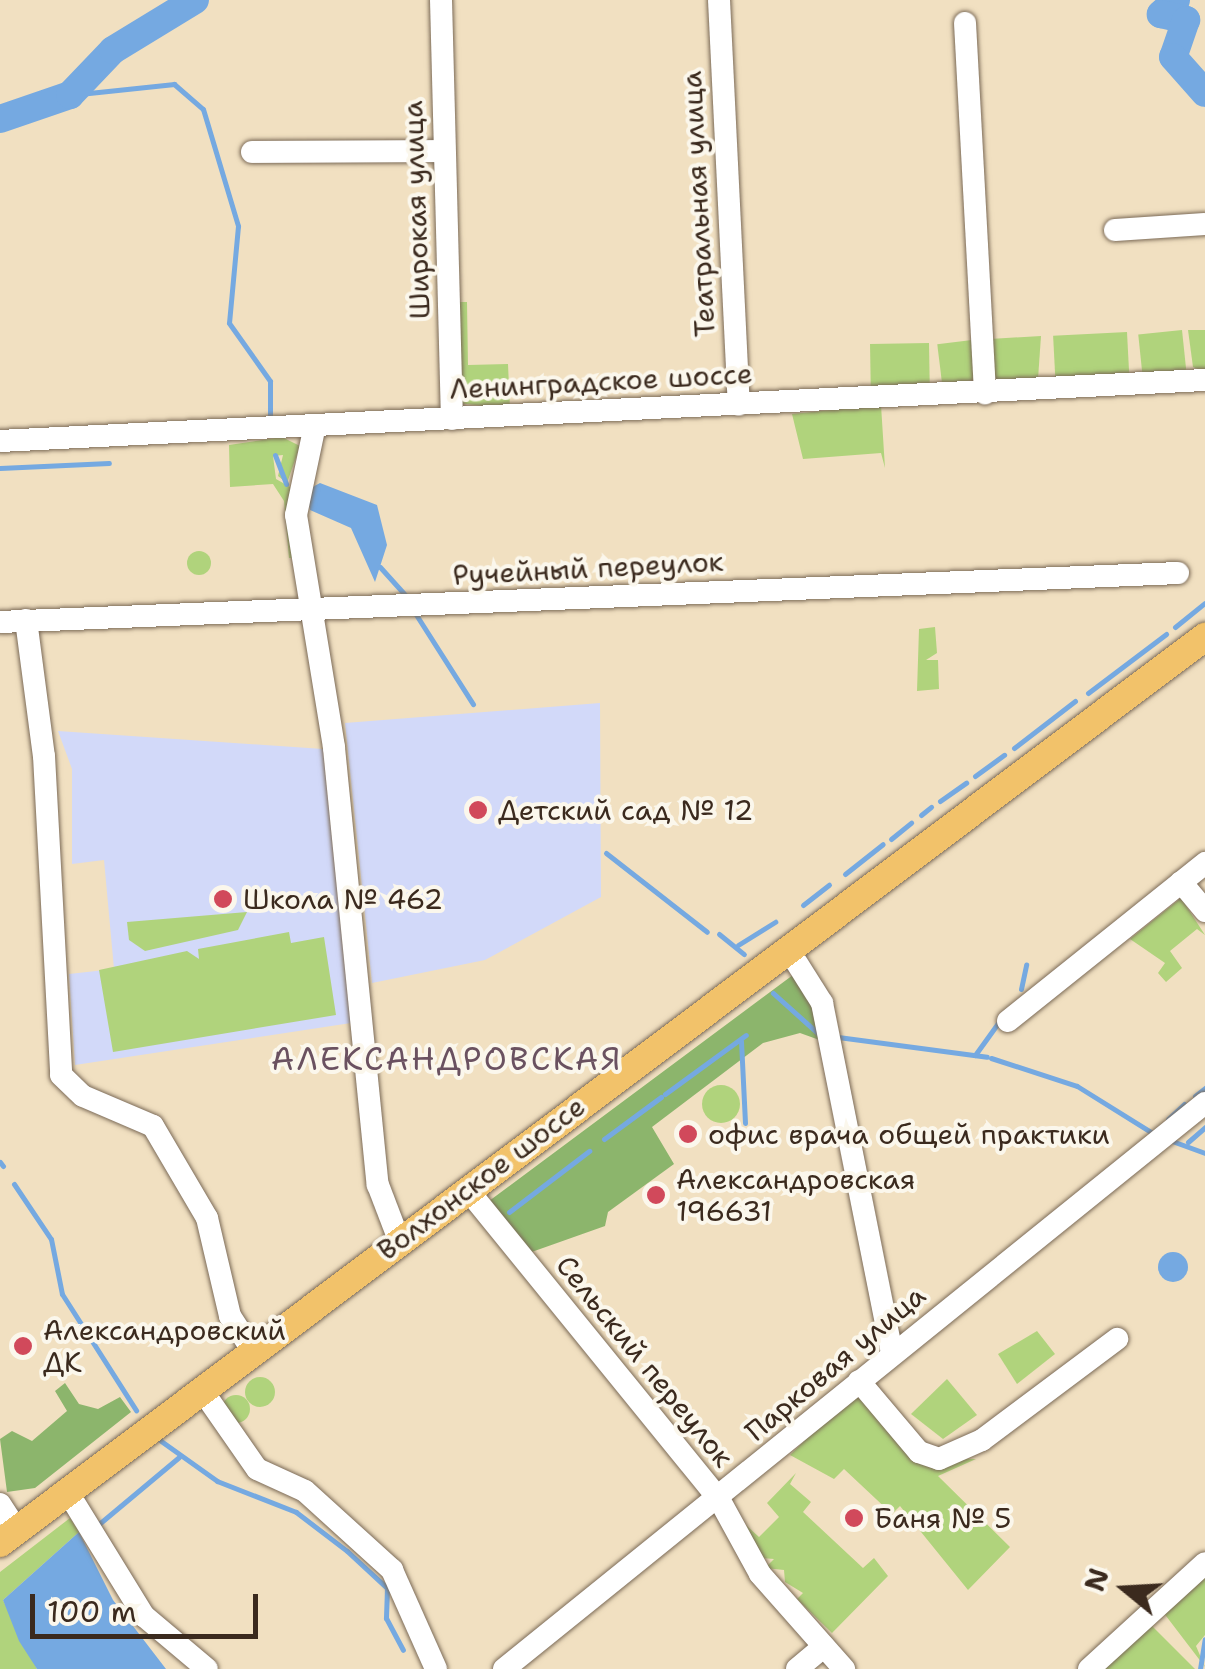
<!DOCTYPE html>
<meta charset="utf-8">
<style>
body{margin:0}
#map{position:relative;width:1205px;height:1669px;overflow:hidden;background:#f1e0c1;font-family:"Shantell Sans",sans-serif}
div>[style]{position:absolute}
.built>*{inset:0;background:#d2d9f9}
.green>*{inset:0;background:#b0d37c;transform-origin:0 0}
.round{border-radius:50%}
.forest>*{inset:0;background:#8cb56c}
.water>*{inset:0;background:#75a9e1}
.stream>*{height:5px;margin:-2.5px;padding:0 2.5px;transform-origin:2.5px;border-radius:2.5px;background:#75a9e1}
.river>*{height:28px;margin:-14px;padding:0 14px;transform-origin:14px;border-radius:14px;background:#75a9e1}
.roads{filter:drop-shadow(0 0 2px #7b6a57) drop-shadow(0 0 2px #7b6a57)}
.minor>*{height:22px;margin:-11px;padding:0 11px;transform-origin:11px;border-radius:11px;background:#fff}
.major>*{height:28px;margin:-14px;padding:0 14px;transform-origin:14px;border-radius:14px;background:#f2c26a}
.dots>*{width:28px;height:28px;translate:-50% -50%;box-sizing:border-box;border:5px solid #fbf7ec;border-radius:50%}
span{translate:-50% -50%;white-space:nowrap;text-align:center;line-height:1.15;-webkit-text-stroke:8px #fbf7ec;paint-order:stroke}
.street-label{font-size:28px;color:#3b2a1e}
.poi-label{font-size:28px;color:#3b2a1e}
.left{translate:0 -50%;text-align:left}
.quarter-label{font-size:32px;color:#6a5160;letter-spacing:2.5px}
.north{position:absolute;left:1075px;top:1539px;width:100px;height:100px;-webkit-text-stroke:8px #fbf7ec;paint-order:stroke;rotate:288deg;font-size:28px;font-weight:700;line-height:40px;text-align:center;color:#3b2a1e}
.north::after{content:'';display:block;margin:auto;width:35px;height:45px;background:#3b2a1e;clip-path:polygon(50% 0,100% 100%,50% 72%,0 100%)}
.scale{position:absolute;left:30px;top:1594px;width:228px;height:45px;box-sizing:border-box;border:5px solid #3b2a1e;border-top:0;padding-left:12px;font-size:30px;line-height:35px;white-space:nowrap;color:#3b2a1e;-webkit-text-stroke:8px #fbf7ec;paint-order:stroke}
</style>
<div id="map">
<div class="built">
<i style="clip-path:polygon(600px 703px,601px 897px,485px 960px,372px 983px,345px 723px)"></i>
<i style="clip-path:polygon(58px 731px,323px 749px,351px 1023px,75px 1065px,69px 974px,114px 969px,104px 860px,72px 864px,72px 769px)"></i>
</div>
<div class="green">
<i style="clip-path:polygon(452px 302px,467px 302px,468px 365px,508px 364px,510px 409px,458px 403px)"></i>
<i style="left:1182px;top:330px;width:40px;height:44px;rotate:84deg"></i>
<i style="clip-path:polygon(1188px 330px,1205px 330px,1205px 372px,1193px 367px)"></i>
<i style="left:1127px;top:332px;width:42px;height:74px;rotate:87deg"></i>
<i style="clip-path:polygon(1041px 336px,1038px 379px,994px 381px,990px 339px)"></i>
<i style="left:972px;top:340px;width:40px;height:35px;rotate:83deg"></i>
<i style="left:929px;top:343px;width:42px;height:59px;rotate:89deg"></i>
<i style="clip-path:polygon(881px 405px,885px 468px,881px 453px,803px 459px,792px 414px)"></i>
<i style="clip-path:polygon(282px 437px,300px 446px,287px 483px,278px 476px,283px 455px,273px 456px,276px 479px,290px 487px,300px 558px,289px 558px,284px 501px,273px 484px,230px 487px,229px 445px)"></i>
<i class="round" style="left:187px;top:551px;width:24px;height:24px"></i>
<i style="clip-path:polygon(935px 627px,937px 653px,926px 660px,938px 660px,939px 689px,917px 691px,919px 629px)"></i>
<i style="clip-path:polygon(1181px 898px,1205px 935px,1197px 929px,1170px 951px,1182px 968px,1166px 982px,1158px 973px,1165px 963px,1130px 939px)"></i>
<i style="clip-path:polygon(247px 912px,238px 930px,145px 951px,129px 940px,127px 922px)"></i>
<i style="clip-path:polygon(289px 932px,291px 943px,324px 937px,336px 1015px,113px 1052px,99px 970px,187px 951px,199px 959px,198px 949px)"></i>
<i class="round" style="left:702px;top:1085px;width:38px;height:38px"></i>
<i style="clip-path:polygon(1037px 1331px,1055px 1354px,1017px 1384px,998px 1354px)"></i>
<i class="round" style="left:245px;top:1377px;width:30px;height:30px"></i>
<i style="clip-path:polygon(947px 1379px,977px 1415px,943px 1439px,911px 1414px)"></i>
<i style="clip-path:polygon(854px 1392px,918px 1457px,976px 1459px,938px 1476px,1010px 1547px,968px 1590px,900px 1506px,892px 1514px,844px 1469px,834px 1479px,790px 1455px)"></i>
<i class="round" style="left:222px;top:1395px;width:28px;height:28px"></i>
<i style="clip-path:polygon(796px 1473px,790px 1484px,811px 1502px,803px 1512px,863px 1568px,874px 1558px,888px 1576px,832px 1633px,797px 1599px,803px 1593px,785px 1582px,784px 1570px,765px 1568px,774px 1559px,762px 1558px,746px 1525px,759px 1537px,779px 1517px,767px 1503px)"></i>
<i style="clip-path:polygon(70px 1518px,79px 1532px,3px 1600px,37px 1669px,0 1669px,0 1572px)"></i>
<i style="clip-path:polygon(1205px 1570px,1205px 1635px,1196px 1646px,1205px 1667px,1163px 1612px)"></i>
<i style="clip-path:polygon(1151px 1625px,1195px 1669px,1096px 1669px)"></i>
</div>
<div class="forest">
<i style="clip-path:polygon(801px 969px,825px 1042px,800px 1033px,763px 1043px,652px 1127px,674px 1164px,608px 1212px,605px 1226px,526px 1254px,485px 1204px)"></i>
<i style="clip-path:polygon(65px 1383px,79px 1404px,98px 1409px,120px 1397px,131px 1412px,35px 1488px,7px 1492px,0 1439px,12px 1431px,32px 1441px,67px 1411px,55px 1391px)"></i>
</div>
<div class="water">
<i style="clip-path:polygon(320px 483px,377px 505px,387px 545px,375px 582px,351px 528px,310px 510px,307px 490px)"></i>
<i class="round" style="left:1158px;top:1252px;width:30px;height:30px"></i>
<i style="clip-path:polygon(79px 1532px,113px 1600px,166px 1669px,37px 1669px,19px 1641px,3px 1600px)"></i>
</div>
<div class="stream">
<i style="left:70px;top:95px;width:105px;rotate:-6deg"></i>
<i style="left:174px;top:84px;width:38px;rotate:41deg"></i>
<i style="left:203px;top:109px;width:122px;rotate:73.3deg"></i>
<i style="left:238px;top:226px;width:97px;rotate:95.3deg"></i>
<i style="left:229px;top:323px;width:71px;rotate:54.7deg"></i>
<i style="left:270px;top:381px;width:35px;rotate:90deg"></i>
<i style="left:275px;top:455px;width:31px;rotate:69deg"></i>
<i style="left:0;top:468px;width:109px;rotate:-2.6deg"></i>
<i style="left:380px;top:567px;width:39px;rotate:48deg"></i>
<i style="left:415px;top:613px;width:108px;rotate:57.5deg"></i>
<i style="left:1175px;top:627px;width:38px;rotate:-39deg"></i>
<i style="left:1088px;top:693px;width:98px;rotate:-37.1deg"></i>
<i style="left:1014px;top:748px;width:77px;rotate:-37.6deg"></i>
<i style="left:975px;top:776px;width:36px;rotate:-36deg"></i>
<i style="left:940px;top:801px;width:32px;rotate:-35deg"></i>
<i style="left:921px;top:815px;width:13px;rotate:-39deg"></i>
<i style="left:891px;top:839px;width:26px;rotate:-39deg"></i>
<i style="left:606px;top:853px;width:128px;rotate:38deg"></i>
<i style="left:845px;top:874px;width:48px;rotate:-38.3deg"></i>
<i style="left:803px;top:905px;width:33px;rotate:-38deg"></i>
<i style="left:719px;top:934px;width:32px;rotate:39deg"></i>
<i style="left:738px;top:945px;width:44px;rotate:-31.9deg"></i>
<i style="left:1021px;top:989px;width:25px;rotate:-78deg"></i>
<i style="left:773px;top:993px;width:66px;rotate:41.9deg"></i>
<i style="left:838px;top:1037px;width:150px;rotate:7.6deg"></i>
<i style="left:741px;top:1041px;width:82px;rotate:87.2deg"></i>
<i style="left:975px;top:1055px;width:44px;rotate:-54.2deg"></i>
<i style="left:991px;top:1058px;width:90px;rotate:18deg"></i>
<i style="left:1077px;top:1086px;width:91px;rotate:31.9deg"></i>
<i style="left:665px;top:1094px;width:100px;rotate:-36.1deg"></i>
<i style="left:1195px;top:1096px;width:13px;rotate:-39deg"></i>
<i style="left:1168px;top:1119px;width:22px;rotate:-43deg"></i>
<i style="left:604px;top:1139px;width:71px;rotate:-36.4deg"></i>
<i style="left:1172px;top:1141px;width:35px;rotate:20deg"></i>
<i style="left:1188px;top:1142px;width:23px;rotate:-41deg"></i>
<i style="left:0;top:1162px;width:5px;rotate:53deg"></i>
<i style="left:14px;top:1184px;width:66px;rotate:56.1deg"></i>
<i style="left:51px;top:1239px;width:56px;rotate:78.7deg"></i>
<i style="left:62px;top:1294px;width:138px;rotate:57.5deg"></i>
<i style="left:509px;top:1212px;width:101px;rotate:-37.3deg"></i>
<i style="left:161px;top:1441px;width:69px;rotate:35.5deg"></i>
<i style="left:217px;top:1481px;width:85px;rotate:21.4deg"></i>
<i style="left:296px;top:1512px;width:64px;rotate:37.4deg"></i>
<i style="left:347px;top:1551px;width:54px;rotate:42.8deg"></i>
<i style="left:387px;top:1588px;width:30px;rotate:92deg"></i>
<i style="left:386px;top:1618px;width:36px;rotate:62deg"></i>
<i style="left:99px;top:1524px;width:104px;rotate:-39.9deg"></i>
<i style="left:1200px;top:1669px;width:30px;rotate:-81deg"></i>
</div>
<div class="river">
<i style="left:1176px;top:0;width:21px;rotate:137deg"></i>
<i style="left:1161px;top:14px;width:26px;rotate:13deg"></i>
<i style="left:1186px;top:20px;width:39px;rotate:109deg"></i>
<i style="left:1173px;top:57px;width:48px;rotate:48.4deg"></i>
<i style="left:0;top:119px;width:74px;rotate:-18.9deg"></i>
<i style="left:70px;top:95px;width:62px;rotate:-46.3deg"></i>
<i style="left:113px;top:50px;width:96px;rotate:-31.4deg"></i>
</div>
<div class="roads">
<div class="minor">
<i style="left:441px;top:0;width:419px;rotate:88.5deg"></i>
<i style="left:719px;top:0;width:405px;rotate:87.2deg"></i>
<i style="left:965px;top:23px;width:371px;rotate:86.9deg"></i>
<i style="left:252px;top:152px;width:192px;rotate:-0.3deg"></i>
<i style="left:1115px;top:230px;width:90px;rotate:-3.8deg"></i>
<i style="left:315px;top:425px;width:92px;rotate:101.9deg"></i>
<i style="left:296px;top:515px;width:236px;rotate:80.7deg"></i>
<i style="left:334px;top:748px;width:439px;rotate:84.3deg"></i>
<i style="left:378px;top:1185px;width:59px;rotate:69.1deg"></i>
<i style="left:0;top:441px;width:1207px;rotate:-2.9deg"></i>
<i style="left:26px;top:620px;width:137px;rotate:82.5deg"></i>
<i style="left:44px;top:756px;width:319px;rotate:86.9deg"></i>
<i style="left:61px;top:1075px;width:30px;rotate:44deg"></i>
<i style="left:83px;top:1096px;width:76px;rotate:23.2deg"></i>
<i style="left:153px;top:1126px;width:107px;rotate:59.6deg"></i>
<i style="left:207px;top:1218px;width:101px;rotate:76.8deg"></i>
<i style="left:230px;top:1316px;width:40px;rotate:57.1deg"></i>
<i style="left:0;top:622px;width:1179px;rotate:-2.38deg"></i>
<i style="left:1181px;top:882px;width:38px;rotate:50deg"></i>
<i style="left:788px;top:949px;width:64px;rotate:57.8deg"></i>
<i style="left:822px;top:1003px;width:357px;rotate:78.7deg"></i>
<i style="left:1008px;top:1021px;width:253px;rotate:-38.7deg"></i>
<i style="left:467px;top:1189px;width:400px;rotate:50.9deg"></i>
<i style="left:719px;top:1499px;width:85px;rotate:61.3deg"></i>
<i style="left:760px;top:1574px;width:127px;rotate:48.5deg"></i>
<i style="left:859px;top:1381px;width:93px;rotate:49.8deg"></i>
<i style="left:919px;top:1452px;width:21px;rotate:19deg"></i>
<i style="left:939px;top:1459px;width:47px;rotate:-23.8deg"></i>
<i style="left:982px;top:1440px;width:169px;rotate:-36.8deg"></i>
<i style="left:202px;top:1390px;width:96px;rotate:55.2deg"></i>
<i style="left:257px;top:1469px;width:53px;rotate:24.6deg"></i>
<i style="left:305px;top:1491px;width:118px;rotate:42.2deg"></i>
<i style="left:392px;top:1570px;width:108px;rotate:66deg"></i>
<i style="left:67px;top:1491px;width:147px;rotate:58.4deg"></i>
<i style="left:144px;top:1616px;width:82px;rotate:40.1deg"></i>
<i style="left:0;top:1504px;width:31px;rotate:57deg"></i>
<i style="left:504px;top:1669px;width:901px;rotate:-38.92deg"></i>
<i style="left:797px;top:1669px;width:35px;rotate:-40deg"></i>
<i style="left:1089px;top:1669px;width:157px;rotate:-42.4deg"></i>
</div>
<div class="major">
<i style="left:0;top:1543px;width:1508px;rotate:-36.94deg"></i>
</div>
</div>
<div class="dots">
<i style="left:478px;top:810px;background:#d1495b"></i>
<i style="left:223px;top:899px;background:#d1495b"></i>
<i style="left:688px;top:1134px;background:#d1495b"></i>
<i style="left:656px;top:1195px;background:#d1495b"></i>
<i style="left:23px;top:1346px;background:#d1495b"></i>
<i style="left:854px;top:1518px;background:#d1495b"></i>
</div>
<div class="street-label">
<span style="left:698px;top:204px;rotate:-93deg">Театральная улица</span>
<span style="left:416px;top:210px;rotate:-92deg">Широкая улица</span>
<span style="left:601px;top:381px;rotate:-3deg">Ленинградское шоссе</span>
<span style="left:588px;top:568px;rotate:-3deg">Ручейный переулок</span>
<span style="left:481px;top:1178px;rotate:-37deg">Волхонское шоссе</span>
<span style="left:645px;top:1361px;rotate:51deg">Сельский переулок</span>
<span style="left:835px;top:1363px;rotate:-40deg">Парковая улица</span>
</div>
<div class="poi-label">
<span class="left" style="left:498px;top:810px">Детский сад № 12</span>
<span class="left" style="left:243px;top:899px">Школа № 462</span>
<span class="left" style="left:708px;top:1134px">офис врача общей практики</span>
<span class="left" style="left:676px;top:1195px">Александровская<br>196631</span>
<span class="left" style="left:43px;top:1346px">Александровский<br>ДК</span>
<span class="left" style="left:874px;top:1518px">Баня № 5</span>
</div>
<div class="quarter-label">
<span style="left:447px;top:1059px">АЛЕКСАНДРОВСКАЯ</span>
</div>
<div class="north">N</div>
<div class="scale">100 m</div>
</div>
